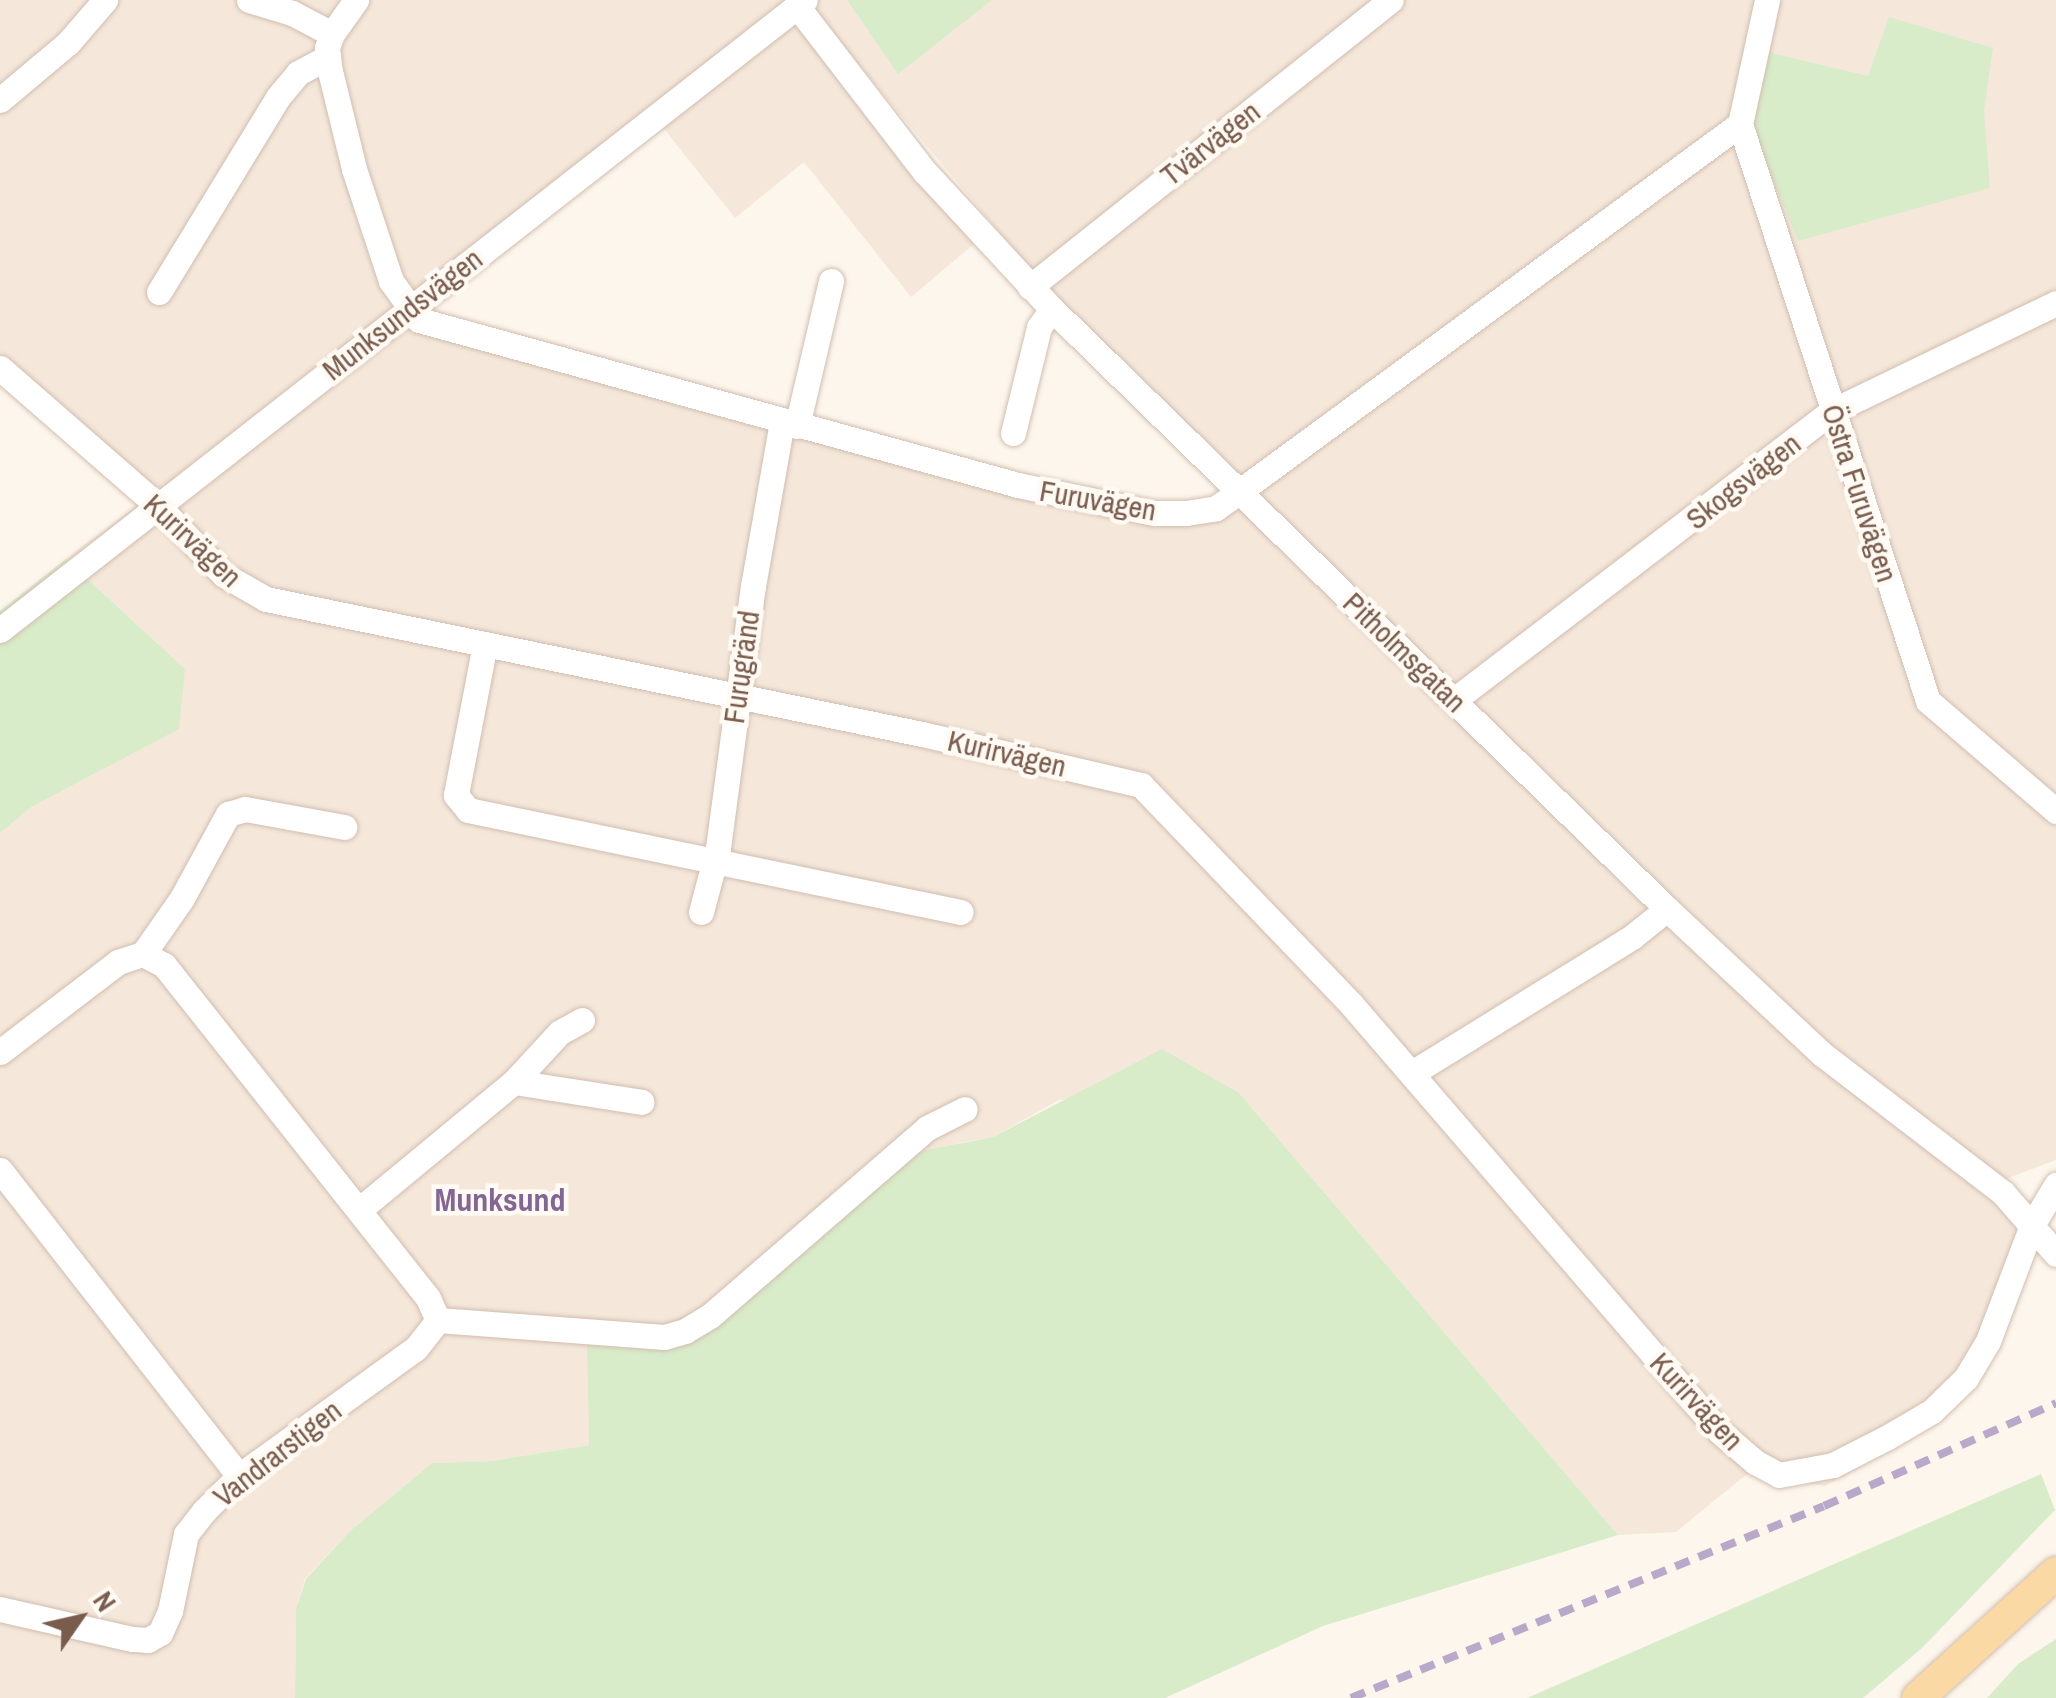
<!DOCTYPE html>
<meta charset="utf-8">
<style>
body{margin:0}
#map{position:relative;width:2056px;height:1698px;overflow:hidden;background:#fdf6ec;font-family:"Archivo Narrow",sans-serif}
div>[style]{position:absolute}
.residential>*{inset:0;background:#f5e8da}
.green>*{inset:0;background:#d8ecc9}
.roads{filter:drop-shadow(0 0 2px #d1beb0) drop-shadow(0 0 2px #d1beb0)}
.minor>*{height:25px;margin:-12.5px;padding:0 12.5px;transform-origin:12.5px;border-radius:12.5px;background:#fff}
.major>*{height:32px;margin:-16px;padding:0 16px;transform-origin:16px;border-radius:16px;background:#fbd9a5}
.rail>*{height:8px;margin-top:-4px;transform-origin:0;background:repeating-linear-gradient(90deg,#b9a8c9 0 15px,transparent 0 25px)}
span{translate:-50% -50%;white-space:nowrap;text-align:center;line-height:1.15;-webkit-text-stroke:9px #fffaf3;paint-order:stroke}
.street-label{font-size:30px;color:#7a5c4d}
.neighbourhood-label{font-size:32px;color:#846695;font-weight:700}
.north{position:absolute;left:30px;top:1568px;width:100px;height:100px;-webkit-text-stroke:8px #fffaf3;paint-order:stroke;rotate:56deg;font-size:28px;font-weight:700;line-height:40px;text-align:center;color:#7a5c4d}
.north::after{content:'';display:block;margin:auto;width:35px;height:45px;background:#7a5c4d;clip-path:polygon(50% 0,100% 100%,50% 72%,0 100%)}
</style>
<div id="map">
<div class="residential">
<i style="clip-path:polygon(evenodd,0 0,2056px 0,2056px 1160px,1992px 1184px,2040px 1235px,1945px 1404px,1888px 1452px,1825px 1486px,1765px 1477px,1753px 1469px,1676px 1532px,1618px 1535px,1239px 1093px,1059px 1100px,993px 1137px,959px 1143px,728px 1301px,630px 1335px,589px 1445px,492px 1461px,432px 1463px,350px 1531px,305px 1579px,296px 1608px,295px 1698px,0 1698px,0 833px,185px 669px,66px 559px,144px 500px,0 362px,0 0,826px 26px,1038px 278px,1238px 478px,1205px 501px,1156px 507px,712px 397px,455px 322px,410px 302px,653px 115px,735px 218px,804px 162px,911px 297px,992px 229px,885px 105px,826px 26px)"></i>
</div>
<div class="green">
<i style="clip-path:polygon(847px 0,992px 0,898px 74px)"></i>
<i style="clip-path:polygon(1889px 17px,1993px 48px,1984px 111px,1990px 188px,1798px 241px,1747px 115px,1763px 51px,1868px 76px)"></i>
<i style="clip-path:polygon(66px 559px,185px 669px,179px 729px,31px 807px,0 833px,0 611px)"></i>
<i style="clip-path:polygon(1162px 1049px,1239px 1093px,1618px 1535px,1323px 1626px,1165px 1698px,295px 1698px,296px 1608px,306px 1579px,350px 1531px,432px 1463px,492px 1461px,589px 1445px,587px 1336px,630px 1335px,728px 1301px,922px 1151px,993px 1137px)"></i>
<i style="clip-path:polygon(2041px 1474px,2055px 1510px,1922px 1648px,1863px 1698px,1527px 1698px)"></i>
<i style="clip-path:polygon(2056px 1639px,2056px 1698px,1987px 1698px,2018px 1664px)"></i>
</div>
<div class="roads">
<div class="minor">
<i style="left:249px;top:0;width:45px;rotate:16.8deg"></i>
<i style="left:292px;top:13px;width:45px;rotate:27.7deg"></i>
<i style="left:332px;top:34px;width:15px;rotate:110deg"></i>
<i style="left:327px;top:48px;width:23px;rotate:83deg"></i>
<i style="left:330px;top:71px;width:101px;rotate:76.2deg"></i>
<i style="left:354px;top:169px;width:118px;rotate:71.7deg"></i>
<i style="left:391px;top:281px;width:48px;rotate:54.3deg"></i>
<i style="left:419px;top:320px;width:621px;rotate:15.4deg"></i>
<i style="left:1018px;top:485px;width:140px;rotate:11.6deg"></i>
<i style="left:1155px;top:513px;width:31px"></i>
<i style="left:1186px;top:513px;width:30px;rotate:-9deg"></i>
<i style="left:1216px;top:508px;width:29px;rotate:-35deg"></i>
<i style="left:1240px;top:491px;width:620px;rotate:-36.28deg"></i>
<i style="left:1740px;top:124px;width:127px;rotate:-77.7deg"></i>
<i style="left:797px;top:6px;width:210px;rotate:52.4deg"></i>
<i style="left:925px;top:172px;width:187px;rotate:47.2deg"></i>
<i style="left:1052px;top:309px;width:859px;rotate:44.29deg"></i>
<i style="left:1667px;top:909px;width:212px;rotate:43.1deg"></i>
<i style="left:1822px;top:1054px;width:228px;rotate:37.5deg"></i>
<i style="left:2003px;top:1193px;width:81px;rotate:49deg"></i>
<i style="left:332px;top:34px;width:42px;rotate:-54.8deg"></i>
<i style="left:0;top:100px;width:89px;rotate:-40deg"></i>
<i style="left:68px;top:43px;width:57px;rotate:-49.3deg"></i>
<i style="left:1740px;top:124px;width:607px;rotate:71.95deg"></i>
<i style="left:1928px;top:701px;width:169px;rotate:40.7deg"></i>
<i style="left:1030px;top:287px;width:461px;rotate:-38.5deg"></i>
<i style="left:159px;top:292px;width:228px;rotate:-58.6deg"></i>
<i style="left:278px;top:97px;width:31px;rotate:-50deg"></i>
<i style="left:298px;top:73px;width:34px;rotate:-28deg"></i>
<i style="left:0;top:368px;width:210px;rotate:41.1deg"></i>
<i style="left:158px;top:506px;width:95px;rotate:46.3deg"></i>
<i style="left:224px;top:575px;width:48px;rotate:29.7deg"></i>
<i style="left:266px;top:599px;width:670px;rotate:11.63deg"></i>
<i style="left:922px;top:734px;width:225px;rotate:13.1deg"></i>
<i style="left:1141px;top:785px;width:303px;rotate:46.2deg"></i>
<i style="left:1351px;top:1004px;width:564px;rotate:49.24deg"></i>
<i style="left:1719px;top:1431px;width:48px;rotate:40.7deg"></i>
<i style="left:1755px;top:1462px;width:27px;rotate:28deg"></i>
<i style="left:1779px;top:1475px;width:55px;rotate:-10.5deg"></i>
<i style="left:1833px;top:1465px;width:59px;rotate:-27deg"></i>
<i style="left:1886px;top:1438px;width:53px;rotate:-30.4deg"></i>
<i style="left:1932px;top:1411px;width:47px;rotate:-44.1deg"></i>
<i style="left:1966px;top:1378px;width:43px;rotate:-59.3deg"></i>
<i style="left:1988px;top:1341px;width:124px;rotate:-69.2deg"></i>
<i style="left:2032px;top:1225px;width:47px;rotate:-59deg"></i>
<i style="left:797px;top:426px;width:149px;rotate:-76.8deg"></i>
<i style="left:1013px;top:433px;width:109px;rotate:-76.2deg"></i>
<i style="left:1039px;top:327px;width:22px;rotate:-54deg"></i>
<i style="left:0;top:630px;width:1022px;rotate:-38.05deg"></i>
<i style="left:485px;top:644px;width:154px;rotate:100.9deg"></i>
<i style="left:456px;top:795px;width:19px;rotate:51deg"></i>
<i style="left:468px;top:810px;width:503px;rotate:11.69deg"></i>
<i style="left:1454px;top:700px;width:476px;rotate:-37.4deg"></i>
<i style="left:1832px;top:411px;width:249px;rotate:-25.7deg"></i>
<i style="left:701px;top:912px;width:66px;rotate:-75.1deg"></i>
<i style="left:718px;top:848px;width:264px;rotate:-82.4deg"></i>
<i style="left:753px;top:586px;width:167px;rotate:-80deg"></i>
<i style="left:143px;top:954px;width:68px;rotate:-55.1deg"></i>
<i style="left:182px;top:898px;width:96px;rotate:-61.3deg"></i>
<i style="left:228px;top:814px;width:18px;rotate:-16deg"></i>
<i style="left:245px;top:809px;width:101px;rotate:10.3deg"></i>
<i style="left:582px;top:1020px;width:26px;rotate:151deg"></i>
<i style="left:559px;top:1033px;width:67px;rotate:132.6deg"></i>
<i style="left:514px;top:1082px;width:129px;rotate:8.9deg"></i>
<i style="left:0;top:1052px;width:148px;rotate:-37.3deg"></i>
<i style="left:118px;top:962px;width:26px;rotate:-18deg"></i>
<i style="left:143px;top:954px;width:24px;rotate:28deg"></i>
<i style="left:164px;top:965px;width:425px;rotate:51.6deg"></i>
<i style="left:428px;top:1298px;width:24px;rotate:66deg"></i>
<i style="left:438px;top:1320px;width:36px;rotate:128deg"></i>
<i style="left:416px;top:1348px;width:218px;rotate:144.1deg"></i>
<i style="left:239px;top:1476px;width:49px;rotate:135deg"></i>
<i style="left:204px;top:1511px;width:29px;rotate:128deg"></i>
<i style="left:186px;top:1534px;width:79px;rotate:101.7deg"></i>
<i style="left:170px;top:1611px;width:24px;rotate:114deg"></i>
<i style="left:160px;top:1633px;width:14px;rotate:150deg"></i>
<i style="left:148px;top:1640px;width:16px;rotate:-176deg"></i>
<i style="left:132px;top:1639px;width:135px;rotate:-167.2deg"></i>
<i style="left:1412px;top:1073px;width:259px;rotate:-31.7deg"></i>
<i style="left:1632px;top:937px;width:45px;rotate:-38.7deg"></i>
<i style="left:0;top:1170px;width:388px;rotate:52deg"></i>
<i style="left:359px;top:1210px;width:201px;rotate:-39.6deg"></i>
<i style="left:438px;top:1320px;width:227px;rotate:4.3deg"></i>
<i style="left:664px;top:1337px;width:22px;rotate:-16deg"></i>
<i style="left:685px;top:1331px;width:29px;rotate:-31deg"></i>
<i style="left:710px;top:1316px;width:287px;rotate:-40.9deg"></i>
<i style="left:927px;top:1128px;width:42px;rotate:-26.6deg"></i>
</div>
<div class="major">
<i style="left:1918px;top:1698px;width:186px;rotate:-42.2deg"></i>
</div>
</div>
<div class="rail">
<i style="left:1351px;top:1698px;width:510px;rotate:-22.09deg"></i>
<i style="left:1824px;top:1506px;width:254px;rotate:-23.9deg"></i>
</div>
<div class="street-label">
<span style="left:1210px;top:143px;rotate:-38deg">Tvärvägen</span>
<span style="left:402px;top:314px;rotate:-38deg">Munksundsvägen</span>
<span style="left:1743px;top:481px;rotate:-38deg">Skogsvägen</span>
<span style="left:1860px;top:493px;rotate:72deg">Östra Furuvägen</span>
<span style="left:1098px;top:500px;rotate:10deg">Furuvägen</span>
<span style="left:193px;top:540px;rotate:43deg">Kurirvägen</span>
<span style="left:1405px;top:652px;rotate:44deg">Pitholmsgatan</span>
<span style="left:741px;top:667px;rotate:-82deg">Furugränd</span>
<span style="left:1007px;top:753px;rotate:13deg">Kurirvägen</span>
<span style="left:1697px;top:1401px;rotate:47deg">Kurirvägen</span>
<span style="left:277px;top:1453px;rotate:-38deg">Vandrarstigen</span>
</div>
<div class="neighbourhood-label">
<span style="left:500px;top:1200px">Munksund</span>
</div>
<div class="north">N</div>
</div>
